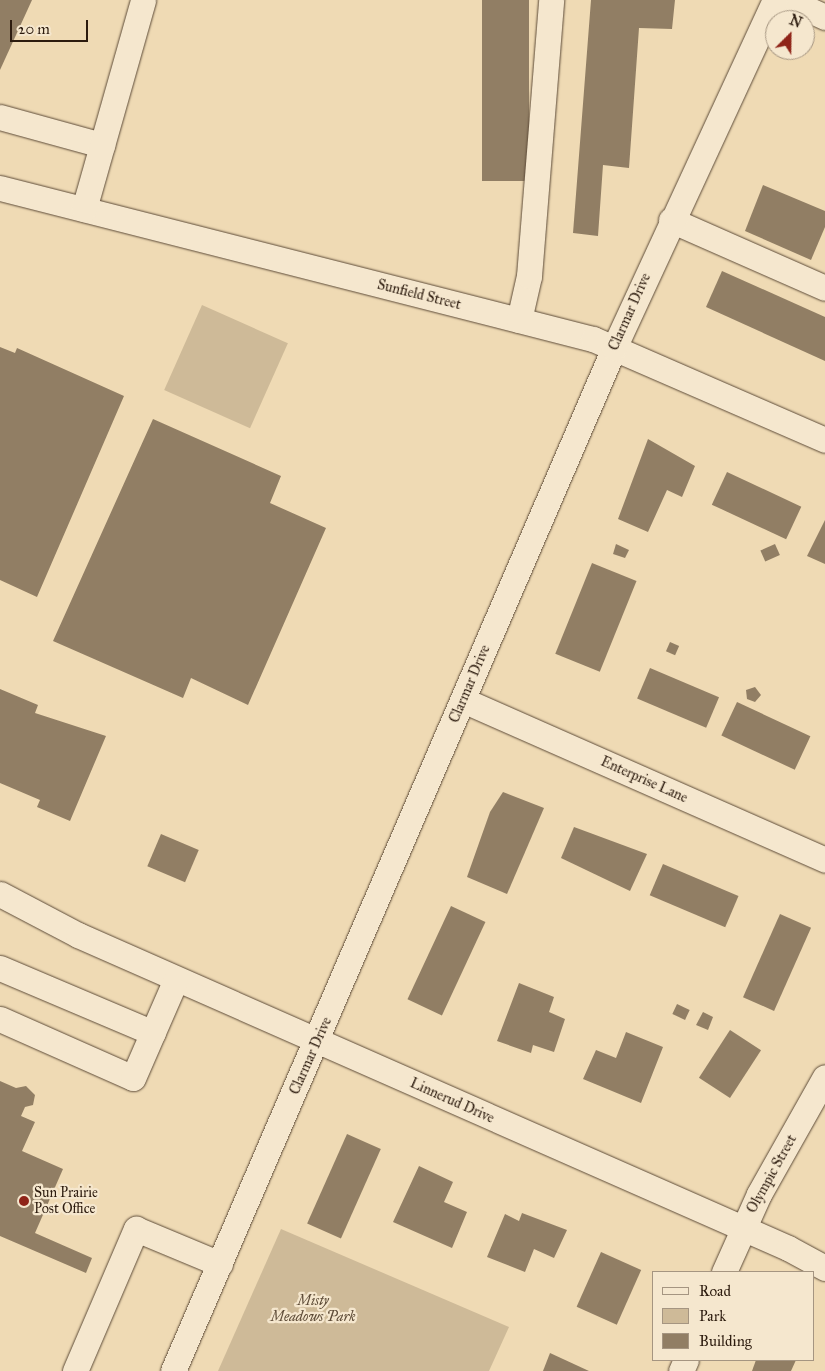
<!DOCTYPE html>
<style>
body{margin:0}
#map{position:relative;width:825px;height:1371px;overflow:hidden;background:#efdab4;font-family:"IM FELL Great Primer",serif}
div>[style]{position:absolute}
.green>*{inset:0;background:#ceba98;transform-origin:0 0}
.building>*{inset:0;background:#917e64;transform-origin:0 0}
.roads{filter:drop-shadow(0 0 1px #5d4b38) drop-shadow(0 0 1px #5d4b38)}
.minor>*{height:25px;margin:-12.5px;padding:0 12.5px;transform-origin:12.5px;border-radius:12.5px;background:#f5e7ce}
.dots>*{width:14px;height:14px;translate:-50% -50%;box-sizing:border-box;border:2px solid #f5e7ce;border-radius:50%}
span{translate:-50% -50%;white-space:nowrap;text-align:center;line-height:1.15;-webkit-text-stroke:4.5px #f5e7ce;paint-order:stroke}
.street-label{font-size:14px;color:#2c1b0e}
.poi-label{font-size:14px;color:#2c1b0e}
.left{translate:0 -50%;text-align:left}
.park-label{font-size:14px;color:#5d4b37;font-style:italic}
.legend{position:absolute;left:652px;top:1271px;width:162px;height:90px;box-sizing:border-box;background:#f5e7ce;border:1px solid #a59581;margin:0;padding:6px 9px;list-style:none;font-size:15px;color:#2c1b0e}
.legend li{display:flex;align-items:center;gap:10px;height:25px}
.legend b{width:25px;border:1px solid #a59581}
.north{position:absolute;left:765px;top:10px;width:50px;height:50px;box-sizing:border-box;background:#f5e7ce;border:1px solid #a59581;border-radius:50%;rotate:23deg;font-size:14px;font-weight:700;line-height:20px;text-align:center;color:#2c1b0e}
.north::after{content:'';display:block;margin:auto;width:18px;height:22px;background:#8f2418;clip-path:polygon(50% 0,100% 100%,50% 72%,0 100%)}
.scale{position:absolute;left:10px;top:20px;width:78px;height:22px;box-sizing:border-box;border:2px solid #2c1b0e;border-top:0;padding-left:6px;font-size:15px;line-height:18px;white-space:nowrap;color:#2c1b0e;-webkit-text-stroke:4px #f5e7ce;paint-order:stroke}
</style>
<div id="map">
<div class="green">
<i style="left:202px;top:305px;width:94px;height:93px;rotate:24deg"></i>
<i style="clip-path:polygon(281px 1229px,509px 1327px,489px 1371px,218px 1371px)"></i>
</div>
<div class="building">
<i style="clip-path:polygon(0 0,32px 0,0 70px)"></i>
<i style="left:482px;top:0;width:47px;height:181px"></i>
<i style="clip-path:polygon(591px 0,675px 0,672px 29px,639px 28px,629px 168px,603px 165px,598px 236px,573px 233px)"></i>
<i style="clip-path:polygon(763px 185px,825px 211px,825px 227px,811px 260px,745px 231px)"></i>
<i style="clip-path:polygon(722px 271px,825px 317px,825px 361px,706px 307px)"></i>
<i style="clip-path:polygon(0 347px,15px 353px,17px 348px,124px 396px,37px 597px,0 580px)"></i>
<i style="clip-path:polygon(153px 419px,281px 476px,270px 503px,326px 528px,248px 705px,191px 678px,183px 698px,53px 641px)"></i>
<i style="clip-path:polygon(648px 439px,695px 466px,682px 497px,667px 490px,648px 532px,618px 519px)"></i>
<i style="left:727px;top:472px;width:82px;height:36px;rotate:25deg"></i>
<i style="clip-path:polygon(825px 520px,825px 564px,807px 556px)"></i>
<i style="clip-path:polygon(616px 544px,629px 550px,625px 558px,613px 554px)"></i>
<i style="left:775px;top:544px;width:12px;height:16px;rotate:66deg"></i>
<i style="left:592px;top:563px;width:48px;height:98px;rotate:22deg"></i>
<i style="left:670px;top:642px;width:10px;height:10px;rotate:24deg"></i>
<i style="left:650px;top:668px;width:75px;height:33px;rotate:23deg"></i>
<i style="clip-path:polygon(755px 687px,761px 695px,755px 702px,747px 699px,746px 690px)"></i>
<i style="clip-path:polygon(0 689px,38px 705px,35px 713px,106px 736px,70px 821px,37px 807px,40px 800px,0 783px)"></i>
<i style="left:737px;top:702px;width:81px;height:37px;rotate:25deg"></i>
<i style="clip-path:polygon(503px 792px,544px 808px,507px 894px,467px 877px,490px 812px)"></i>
<i style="clip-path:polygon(574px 827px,647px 854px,630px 891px,561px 858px)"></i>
<i style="left:161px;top:834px;width:41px;height:35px;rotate:23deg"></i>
<i style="left:663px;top:864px;width:82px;height:34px;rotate:23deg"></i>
<i style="left:451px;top:906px;width:38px;height:103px;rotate:25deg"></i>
<i style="left:780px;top:914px;width:34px;height:91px;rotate:24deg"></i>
<i style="clip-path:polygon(519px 983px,554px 997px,549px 1012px,565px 1019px,554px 1052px,533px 1045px,531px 1053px,497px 1041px)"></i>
<i style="left:677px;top:1004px;width:14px;height:11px;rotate:25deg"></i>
<i style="clip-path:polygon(703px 1012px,713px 1017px,708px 1030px,696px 1025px)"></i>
<i style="left:730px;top:1030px;width:37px;height:57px;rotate:33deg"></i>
<i style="clip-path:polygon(626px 1032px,663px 1047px,641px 1103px,583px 1079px,596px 1050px,616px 1058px)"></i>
<i style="clip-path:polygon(0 1081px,16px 1088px,26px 1086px,35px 1095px,33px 1105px,25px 1107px,21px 1116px,35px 1122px,22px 1151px,63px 1169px,35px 1233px,92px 1258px,86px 1273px,0 1236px)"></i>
<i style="left:347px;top:1134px;width:37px;height:98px;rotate:24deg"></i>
<i style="clip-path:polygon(419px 1166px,453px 1182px,444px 1202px,467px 1212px,452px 1248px,393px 1222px)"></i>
<i style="clip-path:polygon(522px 1213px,567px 1230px,554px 1258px,534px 1249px,525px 1272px,487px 1257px,505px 1214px,519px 1221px)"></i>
<i style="left:601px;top:1252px;width:44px;height:60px;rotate:24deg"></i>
<i style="clip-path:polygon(550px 1353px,589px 1371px,543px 1371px)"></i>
<i style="clip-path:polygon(756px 1360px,796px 1360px,791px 1371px,752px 1371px)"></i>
</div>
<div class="roads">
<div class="minor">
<i style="left:788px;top:0;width:41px;rotate:24.7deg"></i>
<i style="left:0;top:117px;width:106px;rotate:15.4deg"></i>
<i style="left:0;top:188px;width:612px;rotate:14.29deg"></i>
<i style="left:593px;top:339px;width:253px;rotate:23.5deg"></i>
<i style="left:84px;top:209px;width:217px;rotate:-74.2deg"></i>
<i style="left:671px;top:220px;width:168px;rotate:23.8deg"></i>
<i style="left:519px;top:320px;width:45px;rotate:-77.2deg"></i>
<i style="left:529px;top:276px;width:277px;rotate:-85.4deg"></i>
<i style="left:463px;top:700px;width:396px;rotate:23.8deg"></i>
<i style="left:0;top:894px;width:88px;rotate:27.7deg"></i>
<i style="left:78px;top:935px;width:776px;rotate:23.79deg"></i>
<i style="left:788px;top:1248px;width:42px;rotate:28.4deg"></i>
<i style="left:0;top:968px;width:166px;rotate:23deg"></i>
<i style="left:0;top:1019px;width:145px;rotate:23.9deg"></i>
<i style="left:133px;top:1078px;width:108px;rotate:-66.5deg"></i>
<i style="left:724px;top:1272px;width:85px;rotate:-65.8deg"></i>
<i style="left:759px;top:1194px;width:134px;rotate:-60.6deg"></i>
<i style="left:75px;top:1371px;width:155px;rotate:-66.8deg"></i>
<i style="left:136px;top:1229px;width:91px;rotate:22.6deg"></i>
<i style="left:173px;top:1371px;width:1114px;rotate:-66.68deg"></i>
<i style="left:614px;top:348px;width:383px;rotate:-65.2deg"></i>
<i style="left:681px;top:1371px;width:12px;rotate:-66deg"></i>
</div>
</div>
<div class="dots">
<i style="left:24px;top:1201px;background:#8f2418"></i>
</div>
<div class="street-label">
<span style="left:419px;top:295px;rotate:14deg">Sunfield Street</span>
<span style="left:630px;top:312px;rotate:-66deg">Clarmar Drive</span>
<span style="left:470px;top:684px;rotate:-67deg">Clarmar Drive</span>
<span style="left:644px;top:780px;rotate:24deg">Enterprise Lane</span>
<span style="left:311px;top:1056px;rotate:-66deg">Clarmar Drive</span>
<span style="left:452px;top:1101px;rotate:24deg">Linnerud Drive</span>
<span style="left:772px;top:1174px;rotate:-61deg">Olympic Street</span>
</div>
<div class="poi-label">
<span class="left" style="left:34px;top:1201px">Sun Prairie<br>Post Office</span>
</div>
<div class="park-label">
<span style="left:313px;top:1309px">Misty<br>Meadows Park</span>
</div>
<ul class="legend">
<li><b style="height:6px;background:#f5e7ce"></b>Road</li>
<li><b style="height:14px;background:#ceba98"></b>Park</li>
<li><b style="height:14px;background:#917e64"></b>Building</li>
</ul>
<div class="north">N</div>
<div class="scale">20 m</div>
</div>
